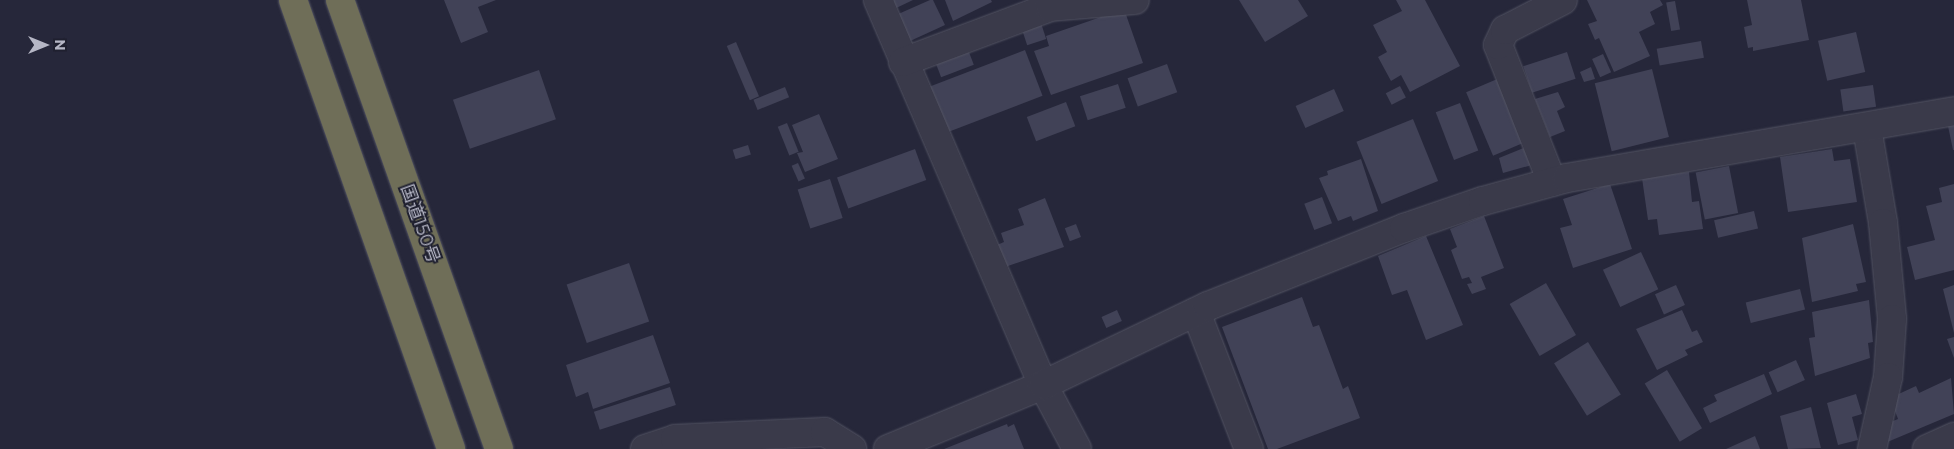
<!DOCTYPE html>
<meta charset="utf-8">
<style>
body{margin:0}
#map{position:relative;width:1954px;height:449px;overflow:hidden;background:#26273a;font-family:Montserrat,"Noto Sans JP",sans-serif}
div>[style]{position:absolute}
.building>*{inset:0;background:#414257;transform-origin:0 0}
.roads{filter:drop-shadow(0 0 1px #525362) drop-shadow(0 0 1px #525362)}
.street>*{height:28px;margin:-14px;padding:0 14px;transform-origin:14px;border-radius:14px;background:#3a3a4a}
.highway>*{height:28px;margin:-14px;padding:0 14px;transform-origin:14px;border-radius:14px;background:#6f6e58}
span{translate:-50% -50%;white-space:nowrap;text-align:center;line-height:1.15;-webkit-text-stroke:4px #1f202f;paint-order:stroke}
.street-label{font-size:18px;color:#b5b6c5}
.north{position:absolute;left:20px;top:20px;width:50px;height:50px;-webkit-text-stroke:4px #1f202f;paint-order:stroke;rotate:90deg;font-size:14px;font-weight:700;line-height:20px;text-align:center;color:#b5b6c5}
.north::after{content:'';display:block;margin:auto;width:18px;height:22px;background:#b5b6c5;clip-path:polygon(50% 0,100% 100%,50% 72%,0 100%)}
</style>
<div id="map">
<div class="building">
<i style="clip-path:polygon(444px 0,496px 0,478px 7px,488px 32px,461px 43px)"></i>
<i style="clip-path:polygon(894px 0,913px 0,892px 10px)"></i>
<i style="clip-path:polygon(930px 0,933px 0,945px 25px,908px 42px,896px 15px)"></i>
<i style="clip-path:polygon(945px 0,991px 0,992px 2px,953px 21px)"></i>
<i style="clip-path:polygon(1239px 0,1298px 0,1308px 16px,1265px 42px)"></i>
<i style="clip-path:polygon(1396px 0,1425px 0,1460px 66px,1410px 92px,1401px 75px,1391px 81px,1378px 57px,1387px 52px,1373px 25px,1402px 11px)"></i>
<i style="clip-path:polygon(1587px 0,1660px 0,1663px 5px,1650px 12px,1655px 24px,1639px 32px,1650px 56px,1614px 72px,1599px 38px,1595px 40px,1588px 24px,1597px 21px)"></i>
<i style="clip-path:polygon(1747px 0,1801px 0,1809px 40px,1753px 51px,1753px 47px,1748px 48px,1744px 27px,1752px 25px)"></i>
<i style="left:1675px;top:1px;width:29px;height:9px;rotate:80deg"></i>
<i style="clip-path:polygon(1124px 9px,1143px 63px,1051px 95px,1034px 51px,1049px 46px,1046px 36px)"></i>
<i style="left:1040px;top:20px;width:20px;height:20px;rotate:72deg"></i>
<i style="left:1856px;top:32px;width:41px;height:39px;rotate:77deg"></i>
<i style="left:1701px;top:41px;width:17px;height:45px;rotate:80deg"></i>
<i style="left:736px;top:42px;width:59px;height:10px;rotate:67deg"></i>
<i style="left:967px;top:47px;width:19px;height:35px;rotate:69deg"></i>
<i style="left:1025px;top:50px;width:49px;height:106px;rotate:69deg"></i>
<i style="left:1567px;top:52px;width:28px;height:46px;rotate:72deg"></i>
<i style="left:1603px;top:54px;width:20px;height:12px;rotate:66deg"></i>
<i style="left:1167px;top:64px;width:30px;height:42px;rotate:70deg"></i>
<i style="clip-path:polygon(1591px 67px,1595px 79px,1584px 82px,1580px 72px)"></i>
<i style="left:1652px;top:69px;width:70px;height:59px;rotate:76deg"></i>
<i style="left:539px;top:70px;width:52px;height:91px;rotate:71deg"></i>
<i style="left:1502px;top:77px;width:69px;height:39px;rotate:67deg"></i>
<i style="left:1118px;top:84px;width:25px;height:40px;rotate:72deg"></i>
<i style="left:1873px;top:85px;width:22px;height:33px;rotate:82deg"></i>
<i style="left:1400px;top:86px;width:13px;height:16px;rotate:63deg"></i>
<i style="left:785px;top:87px;width:11px;height:34px;rotate:68deg"></i>
<i style="left:1334px;top:89px;width:24px;height:42px;rotate:66deg"></i>
<i style="clip-path:polygon(1558px 92px,1565px 107px,1557px 111px,1565px 131px,1550px 137px,1535px 99px)"></i>
<i style="left:1066px;top:102px;width:26px;height:42px;rotate:69deg"></i>
<i style="left:1460px;top:103px;width:51px;height:26px;rotate:69deg"></i>
<i style="clip-path:polygon(819px 114px,838px 159px,805px 172px,797px 153px,803px 152px,792px 125px)"></i>
<i style="left:1413px;top:119px;width:67px;height:61px;rotate:68deg"></i>
<i style="left:787px;top:123px;width:31px;height:10px;rotate:68deg"></i>
<i style="clip-path:polygon(1954px 125px,1954px 150px,1953px 150px,1948px 126px)"></i>
<i style="left:748px;top:145px;width:10px;height:16px;rotate:73deg"></i>
<i style="clip-path:polygon(1531px 145px,1539px 163px,1503px 173px,1499px 158px)"></i>
<i style="left:915px;top:149px;width:33px;height:83px;rotate:70deg"></i>
<i style="clip-path:polygon(1832px 149px,1834px 161px,1850px 159px,1857px 202px,1788px 212px,1780px 157px)"></i>
<i style="clip-path:polygon(1361px 159px,1378px 211px,1353px 221px,1351px 216px,1338px 221px,1319px 178px,1328px 175px,1327px 171px)"></i>
<i style="left:798px;top:163px;width:17px;height:7px;rotate:66deg"></i>
<i style="left:1729px;top:166px;width:48px;height:34px;rotate:79deg"></i>
<i style="clip-path:polygon(1689px 172px,1692px 202px,1699px 201px,1703px 229px,1659px 235px,1657px 219px,1648px 220px,1642px 178px)"></i>
<i style="left:830px;top:179px;width:41px;height:34px;rotate:72deg"></i>
<i style="clip-path:polygon(1610px 184px,1632px 249px,1573px 268px,1560px 228px,1572px 225px,1563px 199px)"></i>
<i style="clip-path:polygon(1954px 184px,1954px 270px,1915px 280px,1907px 247px,1935px 240px,1926px 206px,1942px 202px,1939px 188px)"></i>
<i style="left:1322px;top:197px;width:28px;height:19px;rotate:69deg"></i>
<i style="clip-path:polygon(1045px 198px,1064px 247px,1005px 267px,997px 245px,1004px 242px,1001px 233px,1024px 225px,1018px 209px)"></i>
<i style="left:1754px;top:211px;width:18px;height:41px;rotate:77deg"></i>
<i style="clip-path:polygon(1484px 216px,1504px 268px,1481px 277px,1486px 289px,1472px 294px,1467px 284px,1472px 283px,1469px 277px,1462px 279px,1451px 250px,1457px 247px,1450px 229px)"></i>
<i style="left:1076px;top:224px;width:14px;height:12px;rotate:69deg"></i>
<i style="clip-path:polygon(1853px 224px,1866px 282px,1856px 284px,1858px 291px,1812px 302px,1802px 238px)"></i>
<i style="clip-path:polygon(1426px 236px,1463px 325px,1426px 340px,1407px 290px,1392px 295px,1378px 256px)"></i>
<i style="left:1641px;top:252px;width:41px;height:42px;rotate:65deg"></i>
<i style="left:629px;top:263px;width:62px;height:66px;rotate:71deg"></i>
<i style="left:1546px;top:283px;width:60px;height:42px;rotate:60deg"></i>
<i style="left:1676px;top:285px;width:22px;height:23px;rotate:66deg"></i>
<i style="clip-path:polygon(1954px 285px,1954px 333px,1943px 289px)"></i>
<i style="left:1800px;top:289px;width:21px;height:56px;rotate:76deg"></i>
<i style="clip-path:polygon(1302px 297px,1313px 327px,1319px 325px,1343px 389px,1348px 386px,1360px 418px,1277px 449px,1268px 449px,1222px 327px)"></i>
<i style="clip-path:polygon(1869px 300px,1873px 342px,1868px 343px,1870px 358px,1815px 376px,1809px 338px,1815px 337px,1812px 312px)"></i>
<i style="left:1117px;top:310px;width:12px;height:17px;rotate:66deg"></i>
<i style="clip-path:polygon(1682px 310px,1692px 332px,1697px 330px,1703px 342px,1685px 350px,1688px 355px,1657px 370px,1636px 329px)"></i>
<i style="clip-path:polygon(653px 335px,670px 383px,593px 409px,588px 392px,576px 397px,566px 365px)"></i>
<i style="clip-path:polygon(1954px 337px,1954px 358px,1947px 339px)"></i>
<i style="left:1588px;top:342px;width:62px;height:40px;rotate:58deg"></i>
<i style="left:1796px;top:360px;width:22px;height:30px;rotate:66deg"></i>
<i style="left:1667px;top:370px;width:68px;height:26px;rotate:59deg"></i>
<i style="clip-path:polygon(1764px 374px,1772px 394px,1710px 423px,1703px 408px,1717px 401px,1714px 395px)"></i>
<i style="clip-path:polygon(1951px 378px,1954px 414px,1885px 443px,1881px 426px,1898px 419px,1890px 398px,1916px 386px,1919px 393px)"></i>
<i style="left:670px;top:387px;width:19px;height:80px;rotate:72deg"></i>
<i style="clip-path:polygon(1856px 394px,1862px 414px,1852px 417px,1858px 440px,1838px 445px,1827px 403px)"></i>
<i style="clip-path:polygon(1811px 407px,1821px 448px,1788px 449px,1780px 416px)"></i>
<i style="clip-path:polygon(1007px 424px,1008px 427px,1014px 424px,1024px 449px,944px 449px)"></i>
<i style="clip-path:polygon(1755px 436px,1760px 449px,1726px 449px)"></i>
</div>
<div class="roads">
<div class="street">
<i style="left:878px;top:0;width:419px;rotate:66.8deg"></i>
<i style="left:1043px;top:385px;width:72px;rotate:62deg"></i>
<i style="left:903px;top:62px;width:157px;rotate:-20.5deg"></i>
<i style="left:1050px;top:7px;width:85px;rotate:-4.7deg"></i>
<i style="left:1867px;top:128px;width:96px;rotate:80.4deg"></i>
<i style="left:1883px;top:223px;width:96px;rotate:84.6deg"></i>
<i style="left:1892px;top:319px;width:58px;rotate:93.9deg"></i>
<i style="left:1888px;top:377px;width:74px;rotate:102.5deg"></i>
<i style="left:1552px;top:182px;width:147px;rotate:-111.5deg"></i>
<i style="left:1498px;top:45px;width:17px;rotate:-65deg"></i>
<i style="left:1505px;top:30px;width:65px;rotate:-27.3deg"></i>
<i style="left:1196px;top:312px;width:147px;rotate:68.9deg"></i>
<i style="left:645px;top:449px;width:32px;rotate:-18deg"></i>
<i style="left:675px;top:439px;width:150px;rotate:-2.7deg"></i>
<i style="left:825px;top:432px;width:32px;rotate:32deg"></i>
<i style="left:888px;top:449px;width:168px;rotate:-22.4deg"></i>
<i style="left:1043px;top:385px;width:183px;rotate:-25.6deg"></i>
<i style="left:1208px;top:306px;width:211px;rotate:-21.7deg"></i>
<i style="left:1404px;top:228px;width:83px;rotate:-18.9deg"></i>
<i style="left:1483px;top:201px;width:87px;rotate:-15.3deg"></i>
<i style="left:1567px;top:178px;width:393px;rotate:-9.8deg"></i>
<i style="left:1927px;top:449px;width:30px;rotate:-24deg"></i>
</div>
<div class="highway">
<i style="left:293px;top:0;width:476px;rotate:70.6deg"></i>
<i style="left:340px;top:0;width:476px;rotate:70.5deg"></i>
</div>
</div>
<div class="street-label">
<span style="left:420px;top:224px;rotate:70deg">国道150号</span>
</div>
<div class="north">N</div>
</div>
